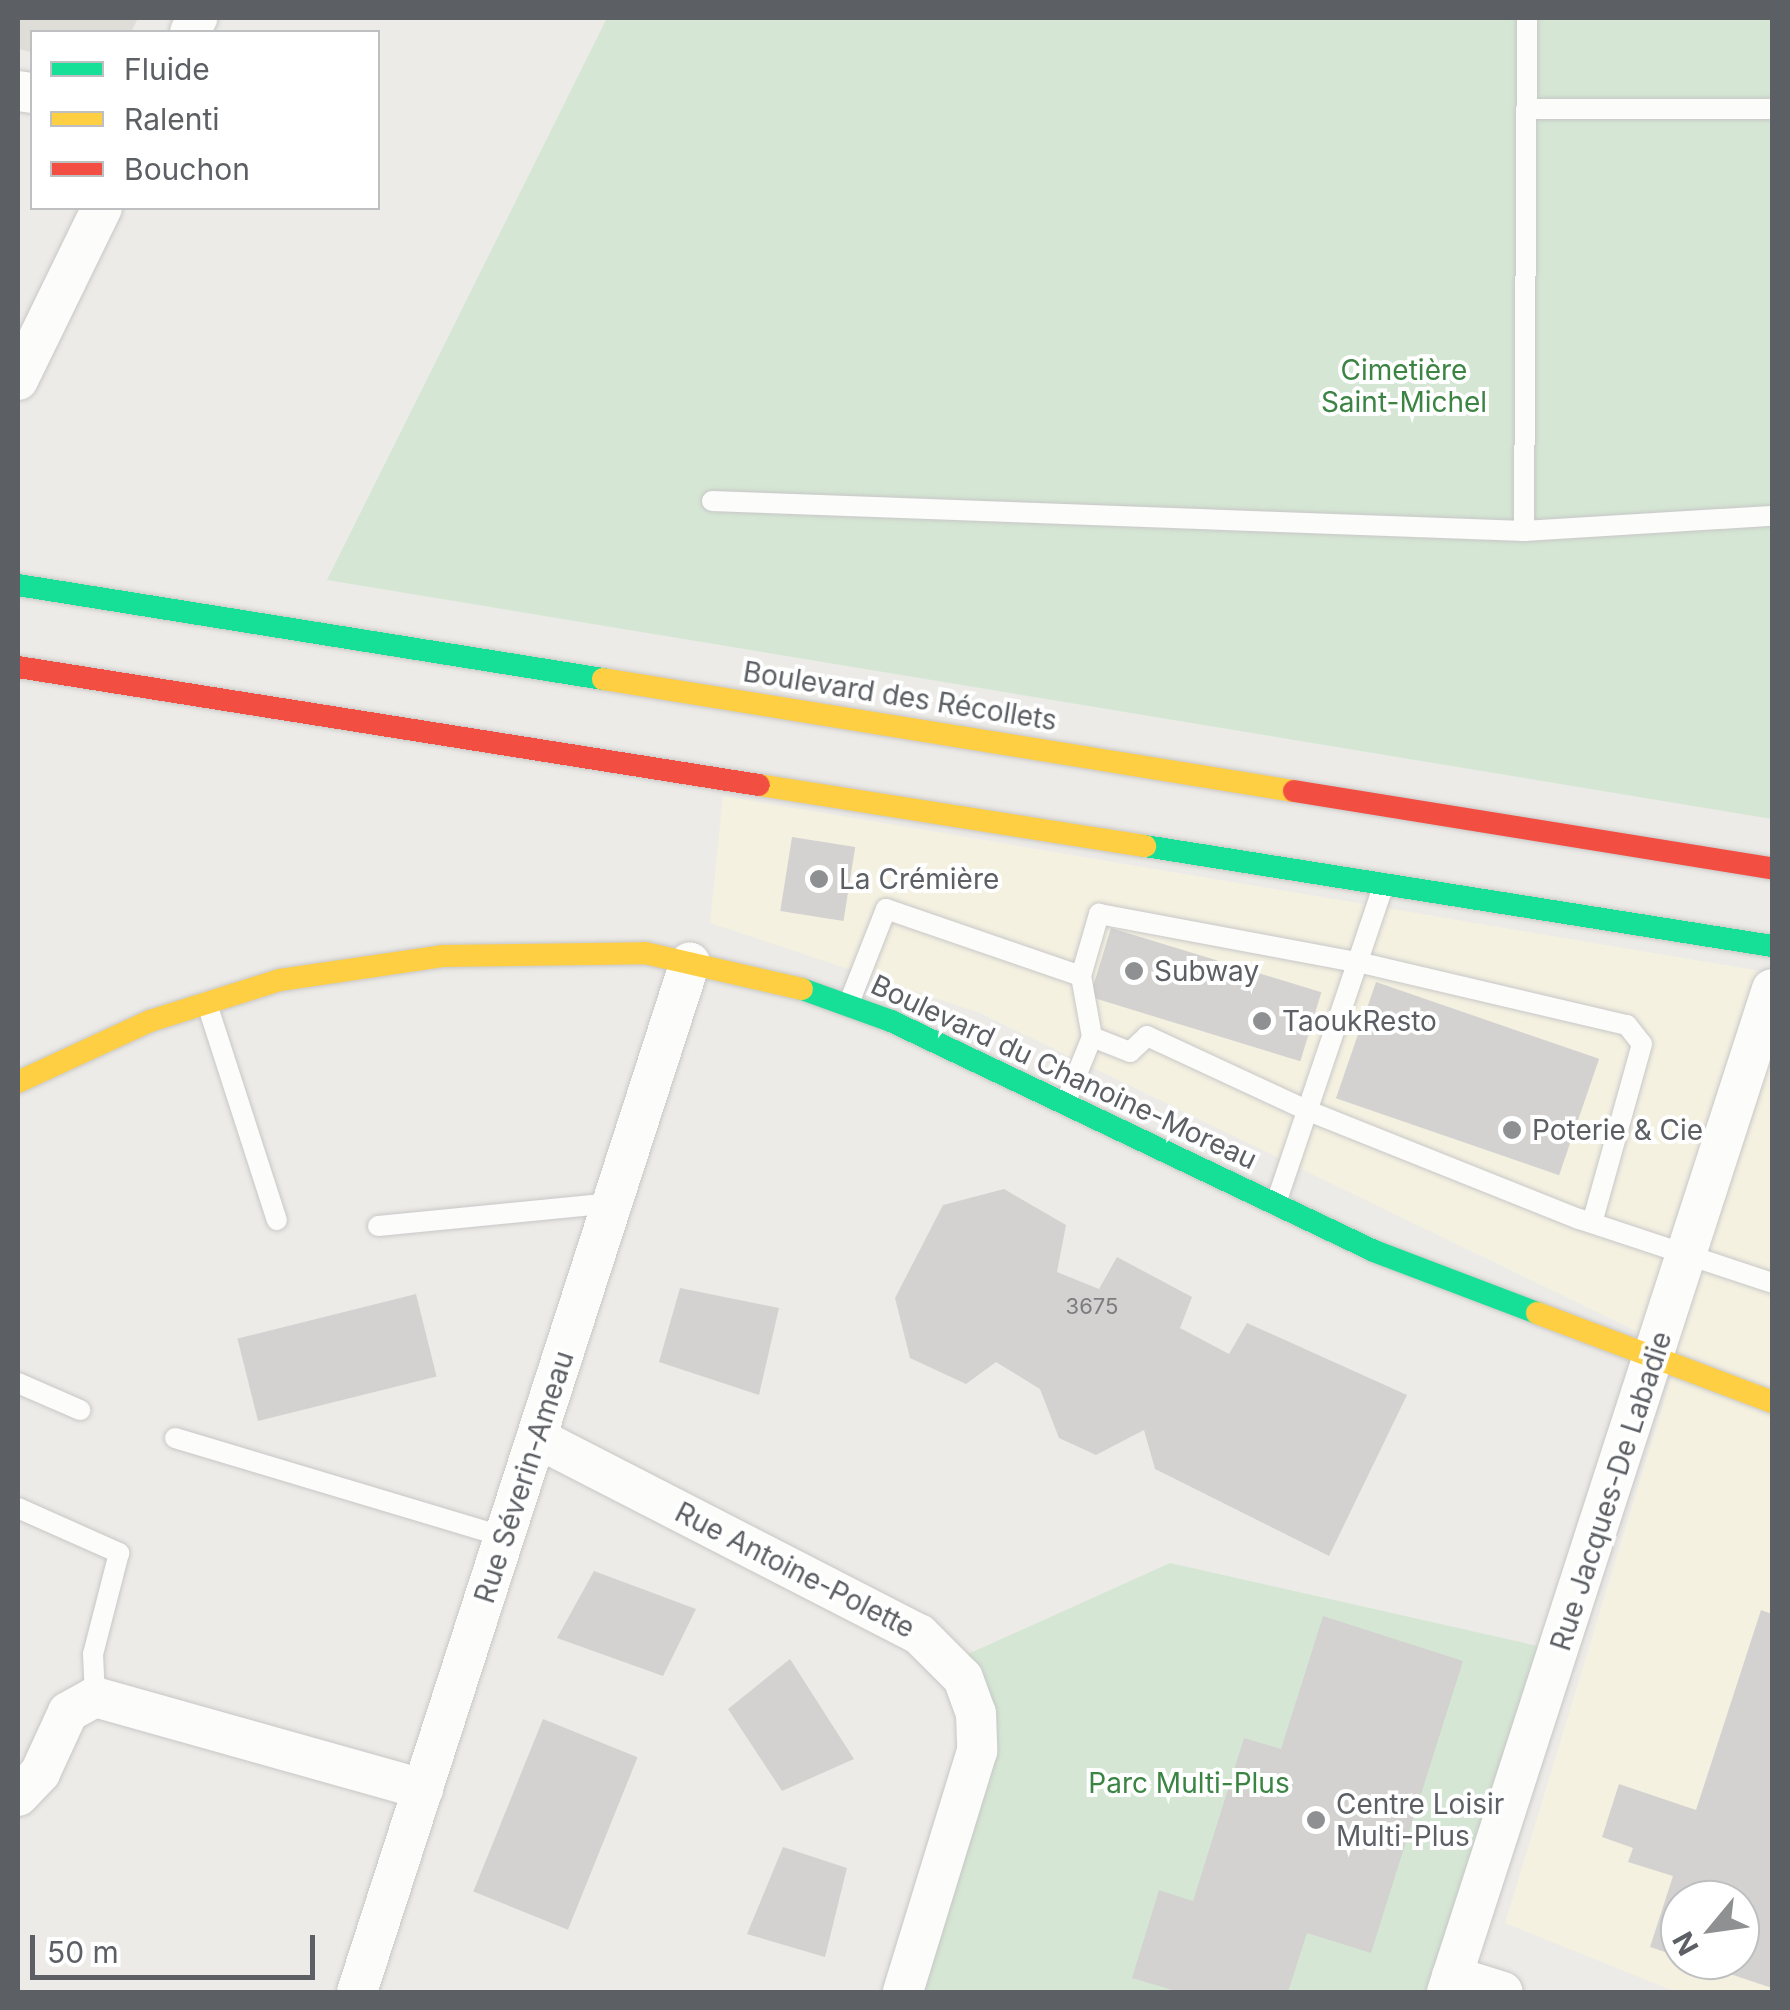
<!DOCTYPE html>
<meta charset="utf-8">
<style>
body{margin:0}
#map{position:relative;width:1790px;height:2010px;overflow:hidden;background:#ecebe7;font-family:Inter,sans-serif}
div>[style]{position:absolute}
.commercial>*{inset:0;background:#f4f1e1}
.education>*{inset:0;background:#dfddd7}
.green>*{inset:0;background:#d5e7d4}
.building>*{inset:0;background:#d3d2d0;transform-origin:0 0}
.roads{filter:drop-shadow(0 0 2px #c8c7c7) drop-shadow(0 0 2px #c8c7c7)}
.lane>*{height:20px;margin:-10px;padding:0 10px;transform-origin:10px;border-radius:10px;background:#fcfcfb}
.street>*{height:40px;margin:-20px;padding:0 20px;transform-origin:20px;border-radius:20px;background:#fcfcfb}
.fast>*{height:22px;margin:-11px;padding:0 11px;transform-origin:11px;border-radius:11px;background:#16e098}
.slow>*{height:22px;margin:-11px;padding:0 11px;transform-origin:11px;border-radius:11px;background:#ffcf43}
.jam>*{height:22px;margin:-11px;padding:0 11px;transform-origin:11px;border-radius:11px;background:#f24e42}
.dots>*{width:28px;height:28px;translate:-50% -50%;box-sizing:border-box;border:5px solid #fff;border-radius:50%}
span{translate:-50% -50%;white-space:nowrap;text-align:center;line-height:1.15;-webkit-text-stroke:8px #fff;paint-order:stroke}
.number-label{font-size:22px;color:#7b7d80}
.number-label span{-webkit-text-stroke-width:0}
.park-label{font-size:28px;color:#3c8443}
.street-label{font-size:28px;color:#5c5f64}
.poi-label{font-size:28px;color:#5c5f64}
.left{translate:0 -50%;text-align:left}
.frame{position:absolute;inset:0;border:20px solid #5c5f64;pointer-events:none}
.legend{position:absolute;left:30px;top:30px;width:350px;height:180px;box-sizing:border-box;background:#fff;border:2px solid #bebfc1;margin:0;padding:12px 18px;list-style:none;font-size:30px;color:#5c5f64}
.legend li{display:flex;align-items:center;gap:20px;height:50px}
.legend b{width:50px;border:2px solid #bebfc1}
.north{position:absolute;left:1660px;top:1880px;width:100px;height:100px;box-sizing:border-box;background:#fff;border:2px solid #bebfc1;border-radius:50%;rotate:241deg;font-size:28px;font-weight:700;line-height:40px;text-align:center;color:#5c5f64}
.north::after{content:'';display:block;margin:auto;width:35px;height:45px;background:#8e9092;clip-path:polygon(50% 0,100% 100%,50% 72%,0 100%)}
.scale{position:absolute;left:30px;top:1935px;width:285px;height:45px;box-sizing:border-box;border:5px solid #5c5f64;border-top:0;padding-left:12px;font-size:30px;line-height:35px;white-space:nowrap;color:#5c5f64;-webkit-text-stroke:8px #fff;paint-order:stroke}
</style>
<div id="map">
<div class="commercial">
<i style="clip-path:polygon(evenodd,723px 796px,1772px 973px,1772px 1992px,1676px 1992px,1505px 1923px,1679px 1352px,980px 1013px,710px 923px,723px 796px,1680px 1900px,1740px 1900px,1740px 1960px,1680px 1960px,1680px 1900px)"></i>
</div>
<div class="education">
<i style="clip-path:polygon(18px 18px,138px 18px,131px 32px,32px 32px,32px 52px,18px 49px)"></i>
</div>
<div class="green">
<i style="clip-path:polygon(607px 18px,1772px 18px,1772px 819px,327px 580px)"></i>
<i style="clip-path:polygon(1170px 1563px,1560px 1651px,1444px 1992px,909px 1992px,980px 1775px,957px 1659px)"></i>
</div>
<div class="building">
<i style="left:792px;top:837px;width:64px;height:75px;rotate:9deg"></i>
<i style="left:1111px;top:928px;width:220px;height:72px;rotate:17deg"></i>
<i style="left:1376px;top:982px;width:236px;height:123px;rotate:19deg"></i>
<i style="clip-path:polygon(1004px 1189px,1066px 1225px,1057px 1272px,1099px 1289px,1117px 1257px,1192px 1297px,1180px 1328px,1229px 1354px,1247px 1323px,1407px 1395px,1329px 1556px,1155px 1469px,1144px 1430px,1096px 1455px,1059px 1438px,1040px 1389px,996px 1362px,966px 1384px,910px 1358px,895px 1298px,943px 1205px)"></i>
<i style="clip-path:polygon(680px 1288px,779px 1308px,759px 1395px,659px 1362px)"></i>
<i style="left:416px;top:1294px;width:85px;height:184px;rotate:76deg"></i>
<i style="clip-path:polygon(594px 1571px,696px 1609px,663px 1676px,557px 1638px)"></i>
<i style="clip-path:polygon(1761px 1610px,1772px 1614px,1772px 1988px,1691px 1961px,1740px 1960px,1740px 1900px,1680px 1900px,1680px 1957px,1650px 1947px,1673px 1876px,1628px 1862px,1633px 1848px,1602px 1837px,1619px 1784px,1696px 1810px)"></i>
<i style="clip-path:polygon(1323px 1616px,1463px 1661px,1371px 1953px,1307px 1933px,1288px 1992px,1179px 1992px,1132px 1978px,1159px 1890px,1193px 1901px,1244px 1738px,1281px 1749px)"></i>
<i style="clip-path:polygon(790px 1659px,854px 1759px,782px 1791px,728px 1709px)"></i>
<i style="left:543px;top:1719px;width:102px;height:186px;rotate:22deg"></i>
<i style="clip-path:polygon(783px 1847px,847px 1868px,825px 1957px,747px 1934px)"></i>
</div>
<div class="roads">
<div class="lane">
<i style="left:1526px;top:109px;width:246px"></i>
<i style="left:712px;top:501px;width:813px;rotate:2.12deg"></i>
<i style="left:1524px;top:531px;width:248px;rotate:-3.5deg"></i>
<i style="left:1524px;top:531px;width:513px;rotate:-89.66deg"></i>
<i style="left:849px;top:1003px;width:101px;rotate:-68.5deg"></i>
<i style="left:886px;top:909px;width:206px;rotate:19deg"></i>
<i style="left:1081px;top:976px;width:65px;rotate:-73.8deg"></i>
<i style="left:1099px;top:914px;width:268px;rotate:10.6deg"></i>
<i style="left:1362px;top:963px;width:272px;rotate:13.2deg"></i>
<i style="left:1627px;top:1025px;width:24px;rotate:52deg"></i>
<i style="left:1642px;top:1044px;width:182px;rotate:105.6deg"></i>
<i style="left:208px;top:1007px;width:224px;rotate:72.1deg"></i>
<i style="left:1092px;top:1037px;width:41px;rotate:21.5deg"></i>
<i style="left:1130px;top:1052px;width:23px;rotate:-43deg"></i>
<i style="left:1147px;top:1036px;width:181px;rotate:24.9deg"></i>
<i style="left:1311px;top:1112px;width:289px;rotate:21.8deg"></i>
<i style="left:1579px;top:1219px;width:203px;rotate:18.3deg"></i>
<i style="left:1066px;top:1101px;width:69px;rotate:-67.9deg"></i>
<i style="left:1092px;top:1037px;width:62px;rotate:-100.2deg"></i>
<i style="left:1277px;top:1200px;width:330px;rotate:-71.3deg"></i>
<i style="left:378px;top:1226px;width:236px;rotate:-5.6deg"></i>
<i style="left:18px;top:1383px;width:68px;rotate:23.5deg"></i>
<i style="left:175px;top:1438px;width:345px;rotate:16.7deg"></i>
<i style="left:18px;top:1508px;width:111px;rotate:24deg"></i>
<i style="left:119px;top:1553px;width:104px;rotate:104.4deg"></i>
<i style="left:93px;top:1654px;width:43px;rotate:87.3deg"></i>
</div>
<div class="street">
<i style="left:190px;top:32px;width:16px;rotate:-63deg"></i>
<i style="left:18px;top:91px;width:14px;rotate:8deg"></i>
<i style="left:18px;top:380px;width:191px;rotate:-64deg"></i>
<i style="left:537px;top:1438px;width:429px;rotate:27.2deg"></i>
<i style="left:919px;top:1634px;width:62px;rotate:45deg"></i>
<i style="left:963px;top:1678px;width:37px;rotate:70deg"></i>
<i style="left:976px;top:1713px;width:38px;rotate:88deg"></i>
<i style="left:977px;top:1751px;width:252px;rotate:107.1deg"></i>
<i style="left:18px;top:1796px;width:32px;rotate:-46deg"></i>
<i style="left:40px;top:1773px;width:67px;rotate:-65.3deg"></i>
<i style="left:68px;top:1712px;width:31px;rotate:-29deg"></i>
<i style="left:95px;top:1697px;width:341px;rotate:15.7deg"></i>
<i style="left:1452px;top:1976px;width:53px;rotate:17.4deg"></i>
<i style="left:357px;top:1992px;width:1082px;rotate:-72.08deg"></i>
<i style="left:1447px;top:1992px;width:1054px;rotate:-72.05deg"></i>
</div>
<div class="fast">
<i style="left:18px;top:585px;width:593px;rotate:9.13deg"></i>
<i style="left:1145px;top:846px;width:635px;rotate:9.06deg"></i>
<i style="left:802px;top:989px;width:95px;rotate:19.8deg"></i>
<i style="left:891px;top:1021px;width:535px;rotate:25.46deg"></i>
<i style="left:1374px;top:1251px;width:174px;rotate:20.8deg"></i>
</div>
<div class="slow">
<i style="left:603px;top:679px;width:700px;rotate:9.21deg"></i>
<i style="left:759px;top:785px;width:391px;rotate:9deg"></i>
<i style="left:18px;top:1082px;width:145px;rotate:-24.8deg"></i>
<i style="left:150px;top:1021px;width:136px;rotate:-17.5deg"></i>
<i style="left:280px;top:980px;width:164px;rotate:-8.4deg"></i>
<i style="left:442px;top:956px;width:203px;rotate:-0.8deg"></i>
<i style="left:645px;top:953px;width:161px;rotate:12.9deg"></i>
<i style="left:1537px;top:1313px;width:251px;rotate:20.7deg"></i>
</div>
<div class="jam">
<i style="left:18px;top:667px;width:750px;rotate:9.05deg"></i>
<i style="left:1294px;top:791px;width:484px;rotate:9.2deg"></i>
</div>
</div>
<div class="dots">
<i style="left:819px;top:879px;background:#8e9092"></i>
<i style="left:1134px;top:971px;background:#8e9092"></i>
<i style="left:1262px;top:1021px;background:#8e9092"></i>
<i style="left:1512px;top:1130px;background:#8e9092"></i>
<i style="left:1316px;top:1820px;background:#8e9092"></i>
</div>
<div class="number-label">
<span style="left:1092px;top:1307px">3675</span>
</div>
<div class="park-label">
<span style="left:1404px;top:386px">Cimetière<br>Saint-Michel</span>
<span style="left:1189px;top:1783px">Parc Multi-Plus</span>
</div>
<div class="street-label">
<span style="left:900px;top:696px;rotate:9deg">Boulevard des Récollets</span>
<span style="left:1064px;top:1072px;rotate:25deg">Boulevard du Chanoine-Moreau</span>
<span style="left:524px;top:1477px;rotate:-72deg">Rue Séverin-Ameau</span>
<span style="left:1611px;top:1491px;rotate:-72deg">Rue Jacques-De Labadie</span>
<span style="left:795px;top:1570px;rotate:27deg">Rue Antoine-Polette</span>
</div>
<div class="poi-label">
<span class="left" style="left:839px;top:879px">La Crémière</span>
<span class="left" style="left:1154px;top:971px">Subway</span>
<span class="left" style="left:1282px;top:1021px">TaoukResto</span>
<span class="left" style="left:1532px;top:1130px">Poterie &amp; Cie</span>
<span class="left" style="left:1336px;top:1820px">Centre Loisir<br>Multi-Plus</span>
</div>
<div class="frame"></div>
<ul class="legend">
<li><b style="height:12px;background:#16e098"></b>Fluide</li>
<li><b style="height:12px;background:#ffcf43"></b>Ralenti</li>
<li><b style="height:12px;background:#f24e42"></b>Bouchon</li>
</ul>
<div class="north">N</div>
<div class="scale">50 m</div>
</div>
